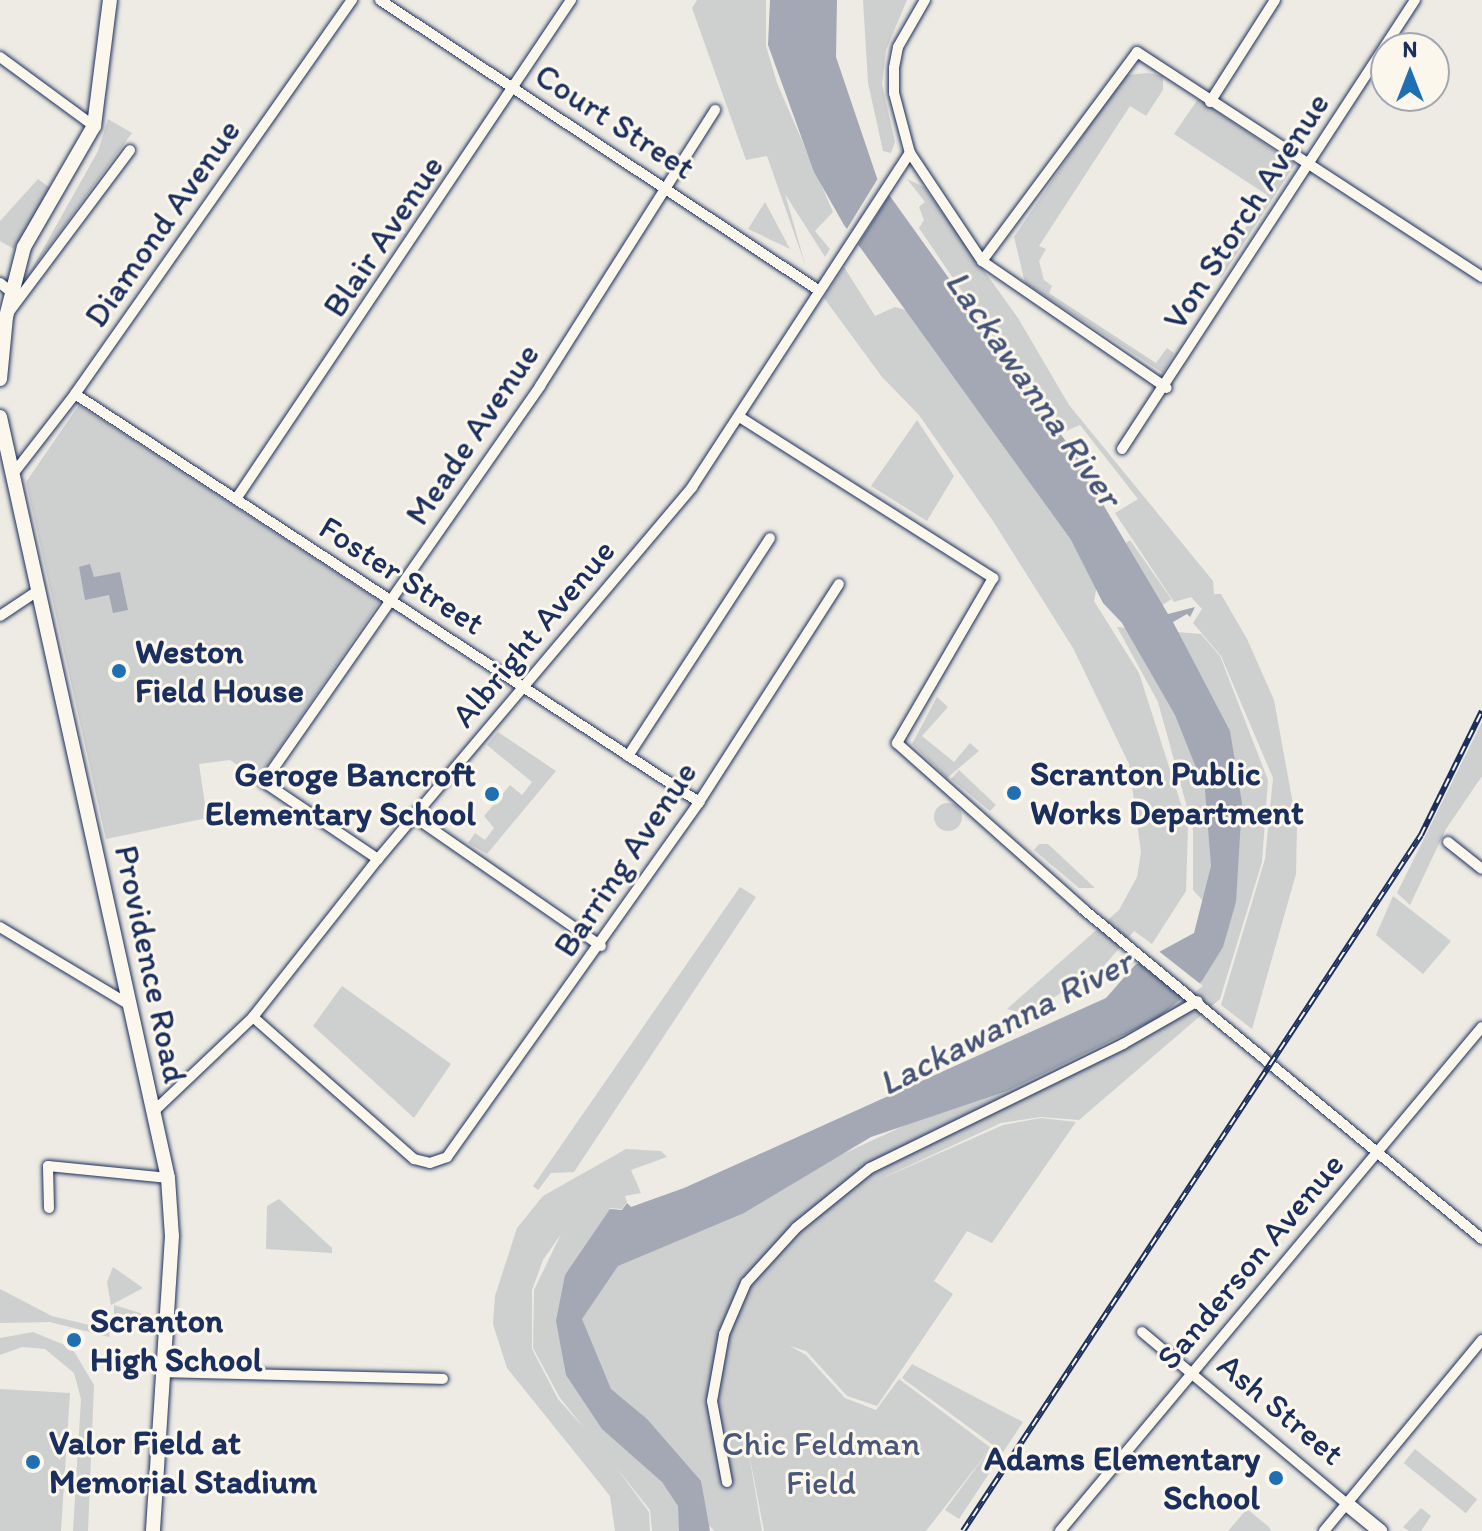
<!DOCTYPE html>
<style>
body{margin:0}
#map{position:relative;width:1482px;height:1531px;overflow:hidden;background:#eeebe4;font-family:Itim,sans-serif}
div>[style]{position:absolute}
.green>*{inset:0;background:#cecfcf;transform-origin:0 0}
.round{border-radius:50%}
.water>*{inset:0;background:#a3a8b4}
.pier>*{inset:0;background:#eeebe4}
.roads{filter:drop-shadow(0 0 2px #1b2f5e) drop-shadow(0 0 2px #1b2f5e)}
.street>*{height:10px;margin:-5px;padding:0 5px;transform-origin:5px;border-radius:5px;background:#fbf7ec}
.secondary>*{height:14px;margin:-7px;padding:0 7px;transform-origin:7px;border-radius:7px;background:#fbf7ec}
.rail>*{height:6px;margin-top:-3px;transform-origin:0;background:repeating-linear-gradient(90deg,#fbf7ec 0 9px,#1b2f5e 0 18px);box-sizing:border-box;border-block:2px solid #1b2f5e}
.dots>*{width:22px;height:22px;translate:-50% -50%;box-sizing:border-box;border:4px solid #fbf7ec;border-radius:50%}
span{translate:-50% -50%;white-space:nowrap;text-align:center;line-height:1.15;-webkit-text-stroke:6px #fbf7ec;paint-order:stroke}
.street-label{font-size:34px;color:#1b2f5e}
.poi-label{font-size:34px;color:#1b2f5e;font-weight:700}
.left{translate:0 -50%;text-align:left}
.right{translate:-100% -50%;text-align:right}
.park-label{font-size:34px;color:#48577a}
.water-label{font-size:36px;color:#445378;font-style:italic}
.north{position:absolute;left:1370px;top:32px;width:80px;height:80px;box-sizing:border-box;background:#fbf7ec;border:2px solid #a1a7b3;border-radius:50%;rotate:0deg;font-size:22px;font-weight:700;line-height:32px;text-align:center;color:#1b2f5e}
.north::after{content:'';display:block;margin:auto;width:28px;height:36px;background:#1f6fb2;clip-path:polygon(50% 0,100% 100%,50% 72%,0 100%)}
</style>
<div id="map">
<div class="green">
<i style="clip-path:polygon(697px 0,766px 0,766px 46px,777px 83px,833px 212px,815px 231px,830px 249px,825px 257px,785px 194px,806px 267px,767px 156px,746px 160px,692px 8px)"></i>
<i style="clip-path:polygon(863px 0,907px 0,886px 50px,882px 84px,895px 142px,891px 153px,883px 151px,868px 83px)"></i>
<i style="clip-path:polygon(1148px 73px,1163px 76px,1163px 90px,1146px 116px,1130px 106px,1039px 246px,1046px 249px,1039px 261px,1044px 280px,1052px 286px,1049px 293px,1156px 363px,1167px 348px,1174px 353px,1163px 373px,1025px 283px,1014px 237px,1119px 82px,1127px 75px)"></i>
<i style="clip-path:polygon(1198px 99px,1295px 164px,1221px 278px,1216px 273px,1267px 195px,1174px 134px)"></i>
<i style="clip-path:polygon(108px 119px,132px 133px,29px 274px,98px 151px)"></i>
<i style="clip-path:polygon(38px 179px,50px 188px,14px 249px,0 241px,0 221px)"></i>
<i style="clip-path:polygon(907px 179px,924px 187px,1018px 318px,1069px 405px,1213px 581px,1214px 594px,1221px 594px,1247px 639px,1274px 700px,1297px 826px,1296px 874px,1252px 1029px,1221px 1005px,1265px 859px,1273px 778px,1221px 656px,1193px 623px,1202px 609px,1191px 597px,1174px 602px,1115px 513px,1138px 499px,1080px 425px,1059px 434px,919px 228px,924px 220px,919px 207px,925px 202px)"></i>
<i style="clip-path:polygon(765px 202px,790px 249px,748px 229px)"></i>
<i style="clip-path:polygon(844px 267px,875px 316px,895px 307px,906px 310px,1071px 540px,1097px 585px,1094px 601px,1139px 673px,1188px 826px,1186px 891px,1152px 944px,1134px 931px,1103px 967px,1027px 1014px,1007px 1009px,1119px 910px,1137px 877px,1141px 852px,1129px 764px,1073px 648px,993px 521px,919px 415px,882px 377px,824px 298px)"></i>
<i style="clip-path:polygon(79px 405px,380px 601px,258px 779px,230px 760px,199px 764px,207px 818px,106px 839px,26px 482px)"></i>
<i style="clip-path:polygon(917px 420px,954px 476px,927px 521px,871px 486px)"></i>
<i style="left:1130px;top:540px;width:72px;height:11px;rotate:55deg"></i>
<i style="clip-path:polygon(evenodd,1117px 627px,1201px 634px,1220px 656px,1268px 780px,1262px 862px,1220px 999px,1079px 1120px,1041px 1117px,1001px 1123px,874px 1182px,1003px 1125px,1041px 1118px,1076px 1122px,992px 1243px,967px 1231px,934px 1281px,953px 1294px,877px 1406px,847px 1396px,806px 1351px,790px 1346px,806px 1355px,845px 1398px,876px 1410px,899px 1379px,991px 1448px,993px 1445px,902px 1378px,912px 1364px,1023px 1422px,959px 1519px,945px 1510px,989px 1450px,926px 1531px,764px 1531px,748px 1448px,762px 1531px,714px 1531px,710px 1526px,705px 1531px,652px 1531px,650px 1510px,615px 1466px,649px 1512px,650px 1531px,615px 1531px,610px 1496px,507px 1368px,493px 1324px,495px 1296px,517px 1228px,543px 1196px,626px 1149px,661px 1151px,667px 1157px,631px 1170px,641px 1193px,625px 1196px,627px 1202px,622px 1209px,610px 1208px,604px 1223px,819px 1165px,1040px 1063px,1218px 917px,1193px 890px,1193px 829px,1158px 702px,1117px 627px,561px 1234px,534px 1290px,533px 1348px,560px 1398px,585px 1429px,558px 1399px,532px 1349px,532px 1290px,543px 1260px,561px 1234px)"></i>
<i style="clip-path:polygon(937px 697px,948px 707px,922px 736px,954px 762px,970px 743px,979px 751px,947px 778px,912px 744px)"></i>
<i style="clip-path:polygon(1482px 722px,1482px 776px,1446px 829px,1410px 905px,1397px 893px)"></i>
<i style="clip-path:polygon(498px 732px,556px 771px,487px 854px,468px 843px,475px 833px,485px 840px,494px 828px,484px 816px,510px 785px,522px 795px,532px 782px,487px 745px)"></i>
<i style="clip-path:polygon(959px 770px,996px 805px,990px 811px,951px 779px)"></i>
<i class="round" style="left:934px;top:803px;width:28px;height:28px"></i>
<i style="clip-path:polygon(1039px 844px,1048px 844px,1095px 888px,1079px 888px,1034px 850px)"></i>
<i style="clip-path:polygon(740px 887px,756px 897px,574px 1172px,551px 1173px,538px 1190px,533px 1186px)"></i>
<i style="clip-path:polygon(1393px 896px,1451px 941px,1423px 974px,1376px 935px)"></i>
<i style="clip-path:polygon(342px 986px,451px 1064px,414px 1118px,313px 1026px)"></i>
<i style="clip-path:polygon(279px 1199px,332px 1248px,332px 1253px,266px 1249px,267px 1206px)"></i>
<i style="clip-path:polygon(113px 1267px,143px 1288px,111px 1305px,107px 1282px)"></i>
<i style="clip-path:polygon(0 1289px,52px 1316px,110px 1330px,109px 1337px,50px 1322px,0 1323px)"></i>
<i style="clip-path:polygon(114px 1305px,140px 1313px,142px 1315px,114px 1325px)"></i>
<i style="clip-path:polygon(33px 1332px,72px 1348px,94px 1385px,88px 1531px,73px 1531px,81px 1399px,74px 1373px,45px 1349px,22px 1347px,0 1355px,0 1338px)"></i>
<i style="clip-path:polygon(0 1389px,70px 1393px,61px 1531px,0 1531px)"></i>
<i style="left:1415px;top:1449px;width:80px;height:18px;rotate:39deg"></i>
<i style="clip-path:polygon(1421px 1508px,1431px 1516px,1421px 1531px,1409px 1531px,1403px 1527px)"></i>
<i style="clip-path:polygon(1247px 1509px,1269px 1527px,1271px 1531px,1228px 1531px)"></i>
</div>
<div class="water">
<i style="clip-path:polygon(770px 0,837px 0,836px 57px,877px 178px,1105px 496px,1104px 506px,1168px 614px,1195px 607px,1190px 617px,1187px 614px,1173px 622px,1230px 731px,1242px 803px,1236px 902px,1223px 947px,1202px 981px,1158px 1018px,1007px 1091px,871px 1137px,744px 1213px,618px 1266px,582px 1319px,611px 1389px,647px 1419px,701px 1481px,710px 1531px,679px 1531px,678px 1506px,662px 1482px,602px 1429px,566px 1375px,556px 1321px,565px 1275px,610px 1209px,622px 1210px,627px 1203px,631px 1207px,684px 1188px,1106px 998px,1135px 965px,1194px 933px,1211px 866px,1205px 790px,1175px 715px,1122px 623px,1103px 603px,1071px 540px,844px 225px,814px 172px,768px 45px)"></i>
<i style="clip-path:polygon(90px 564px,94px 577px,120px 572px,128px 610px,113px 613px,109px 595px,85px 600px,79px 567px)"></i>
</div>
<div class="pier">
<i style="clip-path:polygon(880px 175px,892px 191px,856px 248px,845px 232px)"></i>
<i style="clip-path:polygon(1156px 949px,1203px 986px,1185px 999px,1135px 960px)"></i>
</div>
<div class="roads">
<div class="street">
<i style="left:380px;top:0;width:525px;rotate:33.51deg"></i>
<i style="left:925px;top:0;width:54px;rotate:119.9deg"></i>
<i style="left:898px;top:47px;width:21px;rotate:101deg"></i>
<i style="left:894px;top:68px;width:25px;rotate:90deg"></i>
<i style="left:894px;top:93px;width:62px;rotate:75.1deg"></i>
<i style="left:910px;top:153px;width:130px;rotate:56.3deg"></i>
<i style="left:982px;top:261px;width:224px;rotate:34.5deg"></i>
<i style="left:0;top:57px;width:117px;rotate:36.3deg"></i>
<i style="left:1210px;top:102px;width:121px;rotate:-57.5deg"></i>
<i style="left:982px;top:261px;width:260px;rotate:-53.4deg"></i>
<i style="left:1137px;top:52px;width:412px;rotate:33.1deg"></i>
<i style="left:0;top:283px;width:13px;rotate:39deg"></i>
<i style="left:9px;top:312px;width:202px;rotate:-53.2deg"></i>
<i style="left:75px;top:394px;width:746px;rotate:33.18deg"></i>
<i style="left:741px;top:418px;width:299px;rotate:32.4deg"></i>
<i style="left:993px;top:578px;width:191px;rotate:120.2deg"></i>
<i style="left:897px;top:743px;width:249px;rotate:41.7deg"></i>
<i style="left:1083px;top:909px;width:518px;rotate:39.59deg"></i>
<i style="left:1122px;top:449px;width:536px;rotate:-56.87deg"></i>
<i style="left:13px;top:474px;width:101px;rotate:-52.2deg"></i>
<i style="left:75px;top:394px;width:482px;rotate:-54.9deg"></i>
<i style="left:236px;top:499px;width:601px;rotate:-56.12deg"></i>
<i style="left:0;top:616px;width:47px;rotate:-33.7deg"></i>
<i style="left:628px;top:756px;width:260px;rotate:-56.9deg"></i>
<i style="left:416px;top:818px;width:225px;rotate:34.7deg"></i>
<i style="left:1448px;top:842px;width:43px;rotate:38.5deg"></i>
<i style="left:378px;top:859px;width:138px;rotate:-146deg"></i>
<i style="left:264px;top:782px;width:483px;rotate:-55.1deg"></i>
<i style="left:540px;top:386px;width:327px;rotate:-57.6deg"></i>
<i style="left:0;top:927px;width:152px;rotate:31deg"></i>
<i style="left:253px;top:1017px;width:215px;rotate:41.4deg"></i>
<i style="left:414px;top:1159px;width:16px;rotate:14deg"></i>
<i style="left:430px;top:1163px;width:18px;rotate:-19deg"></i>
<i style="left:447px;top:1157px;width:435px;rotate:-54.6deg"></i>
<i style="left:699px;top:802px;width:259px;rotate:-57.3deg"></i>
<i style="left:152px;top:1113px;width:139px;rotate:-43.5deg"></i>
<i style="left:253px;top:1017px;width:201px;rotate:-51.7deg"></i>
<i style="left:378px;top:859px;width:487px;rotate:-49.8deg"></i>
<i style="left:692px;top:487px;width:399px;rotate:-56.9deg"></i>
<i style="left:49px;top:1208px;width:42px;rotate:-91.4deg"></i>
<i style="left:48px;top:1166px;width:121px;rotate:5.7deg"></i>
<i style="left:1142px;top:1332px;width:268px;rotate:40deg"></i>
<i style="left:163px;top:1372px;width:280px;rotate:1.4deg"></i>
<i style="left:727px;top:1482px;width:82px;rotate:-100.5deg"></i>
<i style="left:712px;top:1401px;width:68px;rotate:-79.8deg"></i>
<i style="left:724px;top:1334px;width:56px;rotate:-66.7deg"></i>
<i style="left:746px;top:1283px;width:74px;rotate:-47.7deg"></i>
<i style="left:796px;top:1228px;width:95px;rotate:-39deg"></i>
<i style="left:870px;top:1168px;width:282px;rotate:-26.1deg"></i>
<i style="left:1123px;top:1044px;width:86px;rotate:-29.8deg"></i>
<i style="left:1060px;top:1531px;width:657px;rotate:-50.06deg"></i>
<i style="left:1324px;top:1531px;width:248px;rotate:-50.4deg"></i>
</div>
<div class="secondary">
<i style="left:0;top:379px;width:62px;rotate:-84.5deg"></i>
<i style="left:6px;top:317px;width:72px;rotate:-75.6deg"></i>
<i style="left:24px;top:247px;width:140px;rotate:-60deg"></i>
<i style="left:94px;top:126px;width:127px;rotate:-82.8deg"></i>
<i style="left:0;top:417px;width:779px;rotate:77.55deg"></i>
<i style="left:168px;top:1178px;width:58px;rotate:86.1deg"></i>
<i style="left:172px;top:1236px;width:296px;rotate:93.7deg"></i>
<i style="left:1347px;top:1504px;width:43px;rotate:39.3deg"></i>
</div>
</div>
<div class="rail">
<i style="left:963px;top:1531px;width:833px;rotate:-56.65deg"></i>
<i style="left:1421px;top:835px;width:138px;rotate:-63.8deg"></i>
</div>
<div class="dots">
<i style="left:119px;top:671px;background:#1f6fb2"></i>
<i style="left:1014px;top:793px;background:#1f6fb2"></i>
<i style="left:492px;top:794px;background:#1f6fb2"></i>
<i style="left:74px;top:1340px;background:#1f6fb2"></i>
<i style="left:33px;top:1462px;background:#1f6fb2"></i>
<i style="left:1276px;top:1478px;background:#1f6fb2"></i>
</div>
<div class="street-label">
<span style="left:615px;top:121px;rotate:33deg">Court Street</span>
<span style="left:1246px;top:211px;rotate:-57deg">Von Storch Avenue</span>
<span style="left:162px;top:223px;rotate:-55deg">Diamond Avenue</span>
<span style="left:383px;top:236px;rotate:-56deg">Blair Avenue</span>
<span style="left:472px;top:434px;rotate:-56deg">Meade Avenue</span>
<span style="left:402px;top:575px;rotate:33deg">Foster Street</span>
<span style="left:533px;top:633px;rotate:-50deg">Albright Avenue</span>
<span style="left:625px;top:859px;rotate:-56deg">Barring Avenue</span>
<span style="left:151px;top:964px;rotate:78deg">Providence Road</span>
<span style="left:1250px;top:1261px;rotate:-50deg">Sanderson Avenue</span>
<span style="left:1281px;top:1409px;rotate:40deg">Ash Street</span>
</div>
<div class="poi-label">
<span class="left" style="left:135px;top:671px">Weston<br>Field House</span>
<span class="left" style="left:1030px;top:793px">Scranton Public<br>Works Department</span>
<span class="right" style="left:476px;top:794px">Geroge Bancroft<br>Elementary School</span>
<span class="left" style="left:90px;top:1340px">Scranton<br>High School</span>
<span class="left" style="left:49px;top:1462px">Valor Field at<br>Memorial Stadium</span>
<span class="right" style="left:1260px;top:1478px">Adams Elementary<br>School</span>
</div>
<div class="park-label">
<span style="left:821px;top:1463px">Chic Feldman<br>Field</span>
</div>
<div class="water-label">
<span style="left:1034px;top:388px;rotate:55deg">Lackawanna River</span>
<span style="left:1005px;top:1022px;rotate:-27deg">Lackawanna River</span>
</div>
<div class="north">N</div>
</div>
